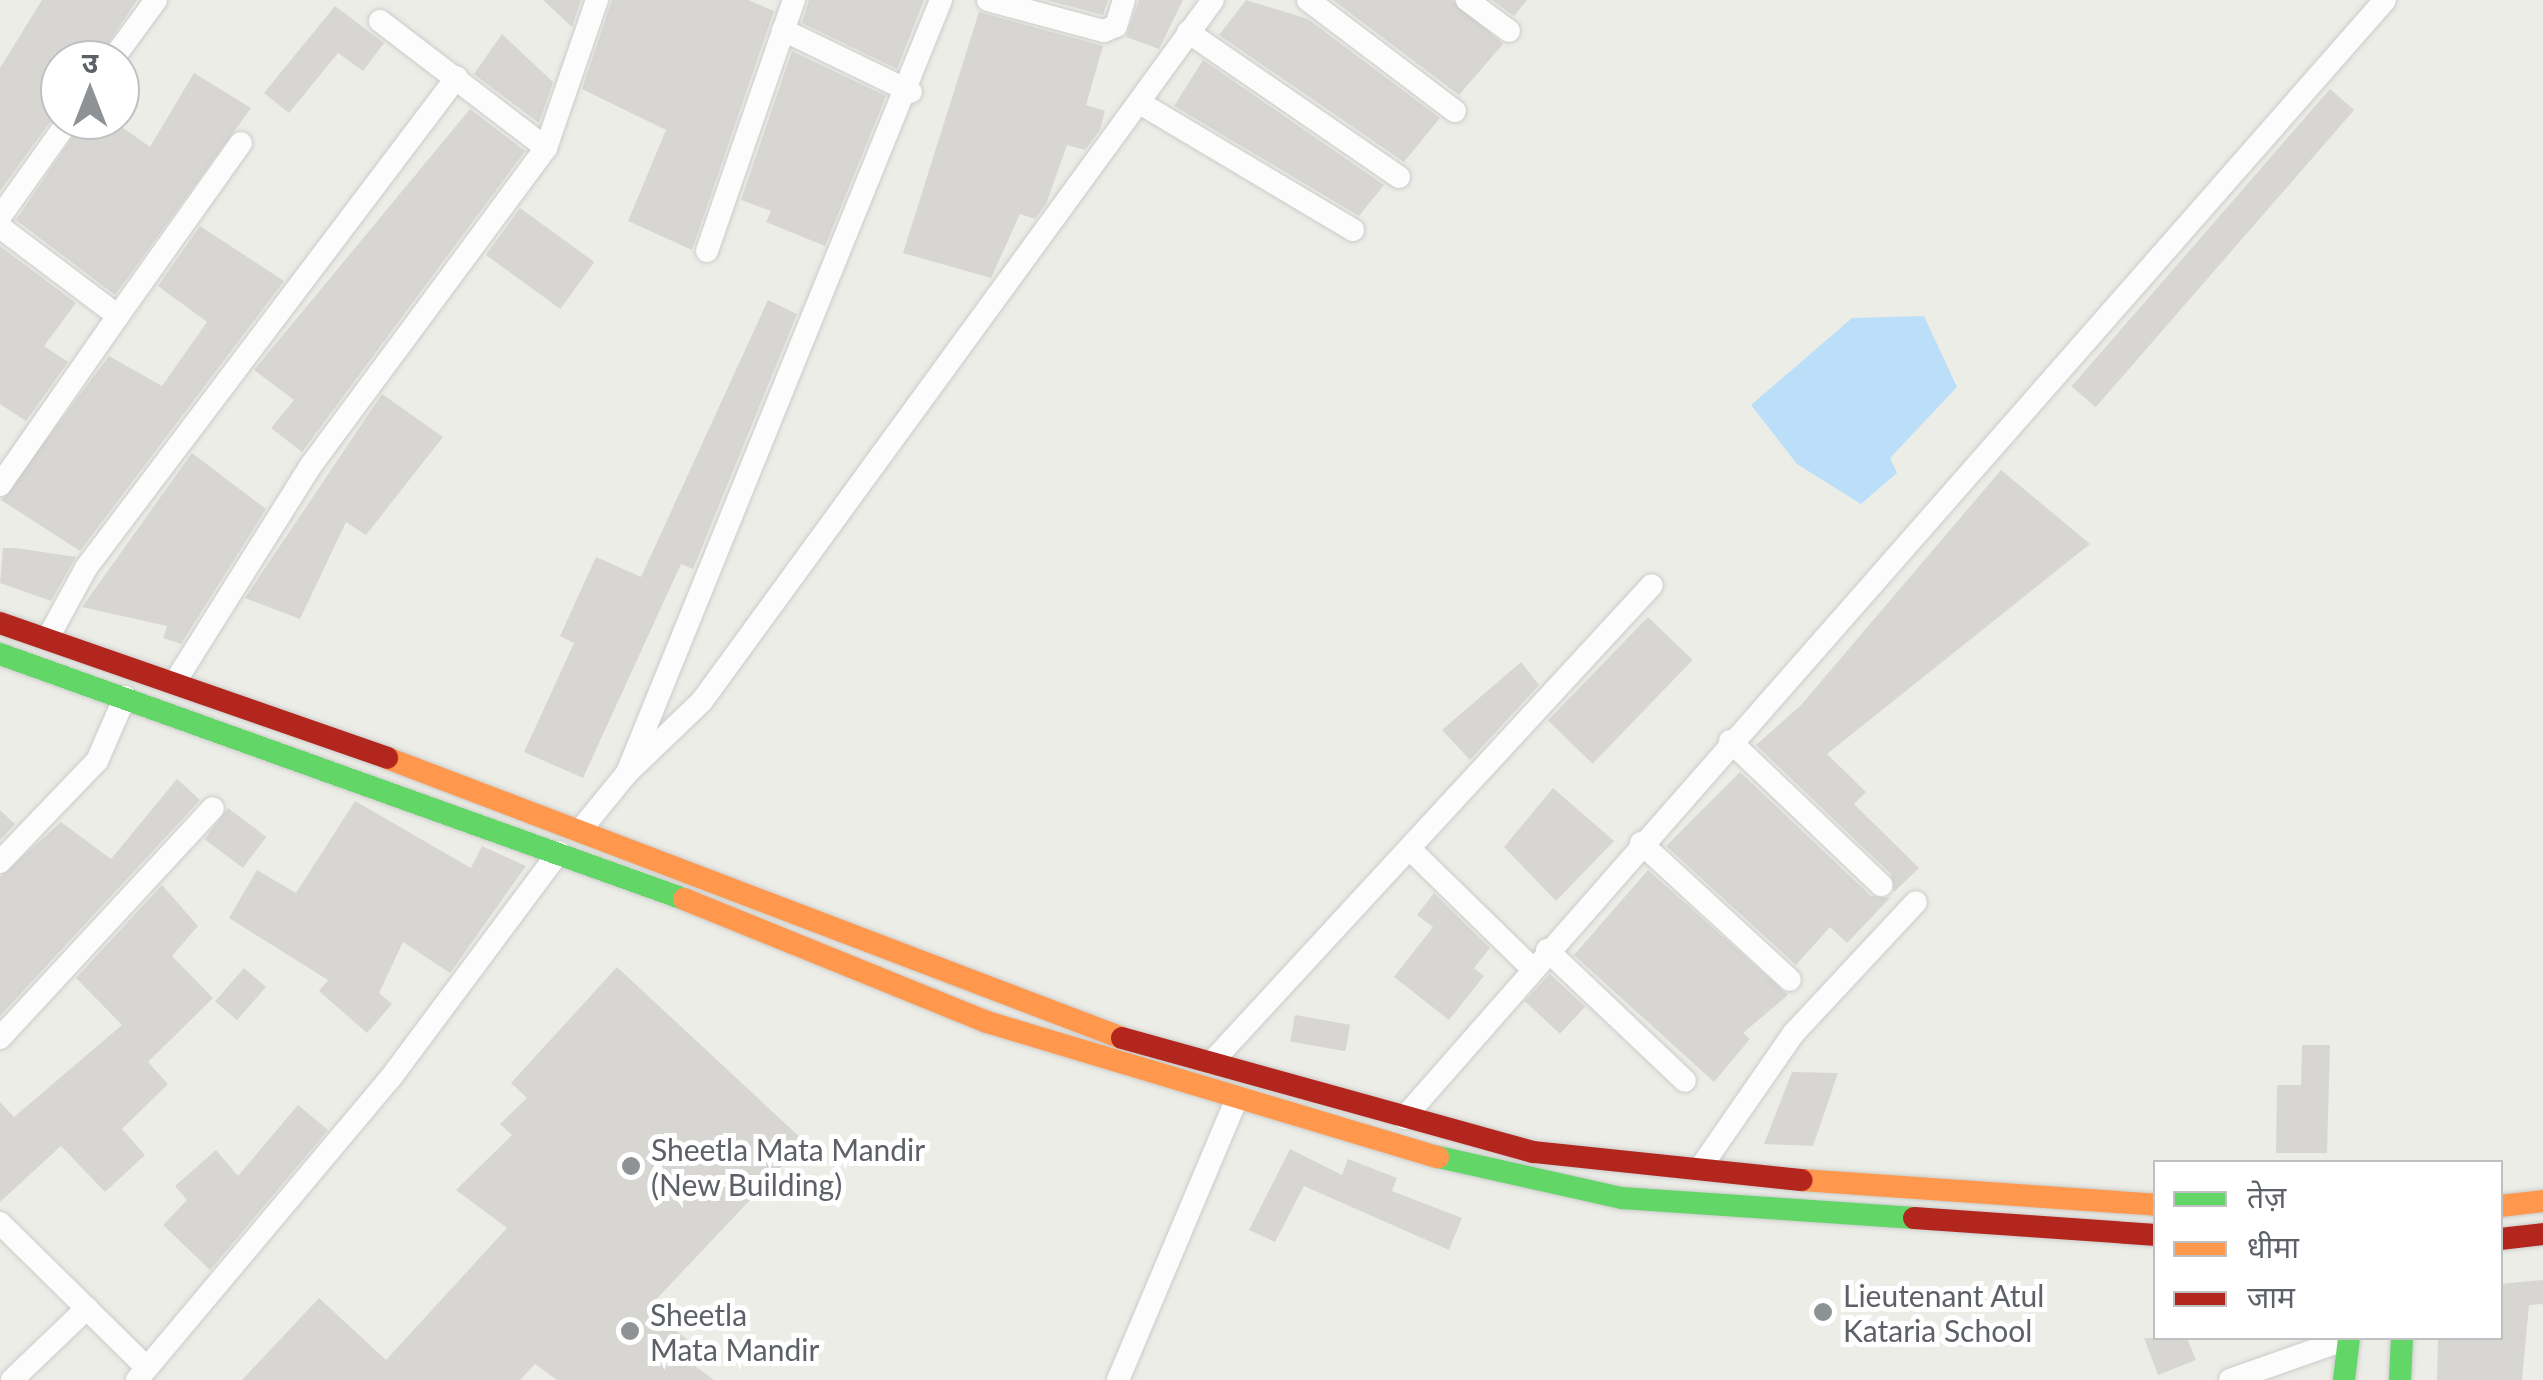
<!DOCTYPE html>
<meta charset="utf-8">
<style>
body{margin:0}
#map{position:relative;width:2543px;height:1380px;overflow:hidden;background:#edede8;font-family:Lato,"Noto Sans Devanagari",sans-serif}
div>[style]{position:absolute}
.water>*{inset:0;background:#bbdff8}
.building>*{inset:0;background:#d7d6d3;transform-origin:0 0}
.roads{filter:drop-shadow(0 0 2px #cbcbca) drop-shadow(0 0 2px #cbcbca)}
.street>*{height:22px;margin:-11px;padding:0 11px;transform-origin:11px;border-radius:11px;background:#fcfcfc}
.fast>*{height:22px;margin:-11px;padding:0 11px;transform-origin:11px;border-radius:11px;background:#63d668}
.slow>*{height:22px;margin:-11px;padding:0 11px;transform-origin:11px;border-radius:11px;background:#ff974d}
.jam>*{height:22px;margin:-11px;padding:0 11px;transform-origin:11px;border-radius:11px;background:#b3261e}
.dots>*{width:28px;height:28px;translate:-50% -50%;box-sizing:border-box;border:5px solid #fff;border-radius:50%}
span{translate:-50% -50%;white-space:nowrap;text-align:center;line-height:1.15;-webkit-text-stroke:10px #fff;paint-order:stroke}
.poi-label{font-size:30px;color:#5d6167}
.left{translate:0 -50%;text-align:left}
.legend{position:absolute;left:2153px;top:1160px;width:350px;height:180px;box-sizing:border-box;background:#fff;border:2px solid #bec0c2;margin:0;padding:12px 18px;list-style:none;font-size:30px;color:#5d6167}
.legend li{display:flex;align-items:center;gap:20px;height:50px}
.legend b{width:50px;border:2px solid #bec0c2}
.north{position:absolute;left:40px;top:40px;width:100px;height:100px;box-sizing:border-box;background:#fff;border:2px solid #bec0c2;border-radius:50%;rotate:0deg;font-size:28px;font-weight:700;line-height:40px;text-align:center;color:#5d6167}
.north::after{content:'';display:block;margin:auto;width:35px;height:45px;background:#8f9294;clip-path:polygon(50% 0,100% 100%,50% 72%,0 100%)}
</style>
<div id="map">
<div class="water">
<i style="clip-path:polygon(1924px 316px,1957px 387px,1890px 458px,1897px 473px,1861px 504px,1797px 464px,1751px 405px,1852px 318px)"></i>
</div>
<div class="building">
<i style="clip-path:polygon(42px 0,137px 0,97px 60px,60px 60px,60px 108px,0 191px,0 68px)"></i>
<i style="clip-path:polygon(543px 0,581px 0,572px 27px)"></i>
<i style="clip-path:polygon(612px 0,748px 0,774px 11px,692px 250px,628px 221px,666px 130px,582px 89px)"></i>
<i style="clip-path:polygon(809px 0,924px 0,897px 69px,802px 23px)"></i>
<i style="clip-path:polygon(1046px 0,1108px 0,1103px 15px)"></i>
<i style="clip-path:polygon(1139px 0,1183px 0,1159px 49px,1126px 37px)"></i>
<i style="clip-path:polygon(1246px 0,1308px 19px,1440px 118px,1404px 162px,1219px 35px)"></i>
<i style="clip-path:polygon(1333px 0,1452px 0,1503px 44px,1459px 95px)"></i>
<i style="clip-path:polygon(1492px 0,1527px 0,1514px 16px)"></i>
<i style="clip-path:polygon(335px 6px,384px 43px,363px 71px,338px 53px,289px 113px,264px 93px)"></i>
<i style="clip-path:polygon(979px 12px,1103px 46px,1086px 105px,1105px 111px,1100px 130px,1085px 150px,1067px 145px,1046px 204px,1035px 219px,1020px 214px,991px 278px,903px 253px)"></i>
<i style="clip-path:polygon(502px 34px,553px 82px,539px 123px,474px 74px)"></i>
<i style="clip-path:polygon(792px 51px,886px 96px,825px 246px,766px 222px,771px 211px,741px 200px)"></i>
<i style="clip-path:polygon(1203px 60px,1384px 185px,1359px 216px,1174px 106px)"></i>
<i style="clip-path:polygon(194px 73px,251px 108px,115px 295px,16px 220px,84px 120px,112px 120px,150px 147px)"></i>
<i style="left:2330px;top:89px;width:32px;height:394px;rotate:41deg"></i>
<i style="clip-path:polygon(470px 109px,525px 151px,302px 452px,271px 428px,294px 400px,254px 370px)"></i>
<i style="left:520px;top:208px;width:92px;height:58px;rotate:36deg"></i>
<i style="clip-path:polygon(200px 226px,284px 281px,80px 551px,1px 500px,109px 356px,162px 386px,207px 322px,158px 286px)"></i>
<i style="clip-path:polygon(0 246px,76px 303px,44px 346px,68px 362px,26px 421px,0 404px)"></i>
<i style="clip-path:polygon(768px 300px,797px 314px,693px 569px,681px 564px,583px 778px,524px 752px,574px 643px,560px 636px,596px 557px,641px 577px)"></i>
<i style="clip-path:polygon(382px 394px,443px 437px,366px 535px,346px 522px,300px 619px,245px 598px)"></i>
<i style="clip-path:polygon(192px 453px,266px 509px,181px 644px,163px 638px,167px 626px,82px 607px)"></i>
<i style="clip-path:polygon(2001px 470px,2090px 544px,1827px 754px,1866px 792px,1854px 804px,1919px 868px,1894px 892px,1891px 874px,1756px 745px,1801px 705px)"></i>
<i style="clip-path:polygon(3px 548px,16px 548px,76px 557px,51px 601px,0 583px)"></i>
<i style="left:1648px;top:617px;width:62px;height:144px;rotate:44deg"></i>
<i style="clip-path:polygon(1521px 662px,1539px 685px,1470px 760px,1442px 730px)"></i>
<i style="clip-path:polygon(1740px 772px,1871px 896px,1890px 898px,1847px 943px,1830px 927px,1796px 965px,1666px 846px)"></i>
<i style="clip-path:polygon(177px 779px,200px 800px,0 1016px,0 877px,61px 822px,111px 859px)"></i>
<i style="clip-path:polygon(1553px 788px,1614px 841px,1556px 901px,1504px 847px)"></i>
<i style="clip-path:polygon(355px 801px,471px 868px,482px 846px,526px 866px,450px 973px,403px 942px,379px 993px,392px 1004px,367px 1033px,319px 991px,328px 980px,229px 918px,257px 870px,296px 893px)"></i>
<i style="left:228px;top:808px;width:48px;height:39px;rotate:37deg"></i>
<i style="clip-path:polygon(0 810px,15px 824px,0 840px)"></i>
<i style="clip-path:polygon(1648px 870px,1788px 995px,1743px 1033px,1750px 1039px,1714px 1082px,1574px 955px)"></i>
<i style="clip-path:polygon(162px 885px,198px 926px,172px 956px,213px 998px,148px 1062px,168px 1084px,122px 1129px,145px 1155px,105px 1192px,61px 1146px,0 1202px,0 1102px,14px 1117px,122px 1025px,76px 978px)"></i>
<i style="clip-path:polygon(1434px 893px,1490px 948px,1474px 968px,1484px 976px,1449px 1020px,1394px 977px,1433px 927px,1417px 915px)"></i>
<i style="clip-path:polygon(617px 967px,805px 1142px,648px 1308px,699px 1349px,695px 1366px,714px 1380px,557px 1380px,535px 1364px,520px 1380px,242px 1380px,319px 1298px,386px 1360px,507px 1228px,456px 1190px,512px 1135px,500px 1124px,527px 1098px,511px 1083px)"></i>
<i style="left:244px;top:968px;width:29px;height:44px;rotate:41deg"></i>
<i style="left:1550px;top:974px;width:48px;height:37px;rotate:43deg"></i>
<i style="left:1295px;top:1015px;width:56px;height:27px;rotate:10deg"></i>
<i style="clip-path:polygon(2302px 1045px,2330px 1045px,2327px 1153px,2276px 1153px,2277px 1085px,2301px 1085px)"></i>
<i style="clip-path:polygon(1792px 1072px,1838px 1073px,1813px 1146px,1764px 1144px)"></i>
<i style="clip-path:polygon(298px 1105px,328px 1130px,210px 1270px,163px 1225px,187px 1200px,175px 1186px,216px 1150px,238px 1176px)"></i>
<i style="clip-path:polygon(1290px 1149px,1342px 1175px,1348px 1159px,1397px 1178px,1392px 1191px,1462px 1218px,1449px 1250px,1304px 1186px,1275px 1242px,1249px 1230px)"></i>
<i style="clip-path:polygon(2543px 1280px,2543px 1304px,2529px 1305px,2522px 1380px,2437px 1380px,2438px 1338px,2500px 1338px,2500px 1284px)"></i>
<i style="clip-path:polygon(2144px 1338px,2187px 1338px,2196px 1360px,2158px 1375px)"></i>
</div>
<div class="roads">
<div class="street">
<i style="left:988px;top:0;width:120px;rotate:15deg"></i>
<i style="left:1104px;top:31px;width:13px;rotate:-23deg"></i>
<i style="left:1116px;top:26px;width:27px;rotate:-73deg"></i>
<i style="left:1308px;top:0;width:184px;rotate:37.1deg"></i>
<i style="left:1467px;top:0;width:52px;rotate:36.4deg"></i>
<i style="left:380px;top:21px;width:209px;rotate:37.4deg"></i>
<i style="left:783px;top:30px;width:142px;rotate:25.8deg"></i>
<i style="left:1188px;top:32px;width:256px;rotate:34.5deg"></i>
<i style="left:112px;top:60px;width:74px;rotate:-53.7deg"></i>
<i style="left:1140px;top:103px;width:248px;rotate:30.8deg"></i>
<i style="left:0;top:217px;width:119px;rotate:-54.6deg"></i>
<i style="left:0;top:227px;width:148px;rotate:37deg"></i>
<i style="left:118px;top:316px;width:206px;rotate:124.9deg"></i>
<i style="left:707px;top:251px;width:266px;rotate:-70.9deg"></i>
<i style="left:118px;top:316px;width:212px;rotate:-54.6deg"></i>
<i style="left:49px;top:636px;width:77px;rotate:-61.4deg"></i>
<i style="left:86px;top:568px;width:615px;rotate:-52.93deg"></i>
<i style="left:175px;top:682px;width:257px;rotate:-57.9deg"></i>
<i style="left:312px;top:464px;width:393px;rotate:-53.5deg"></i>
<i style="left:546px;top:148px;width:157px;rotate:-71deg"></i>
<i style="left:1730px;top:741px;width:209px;rotate:43.6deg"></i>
<i style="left:627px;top:773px;width:104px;rotate:-43.8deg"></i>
<i style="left:702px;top:701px;width:867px;rotate:-53.91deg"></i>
<i style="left:583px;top:827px;width:70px;rotate:-50.8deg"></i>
<i style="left:627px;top:773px;width:834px;rotate:-67.89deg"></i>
<i style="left:1641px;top:843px;width:202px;rotate:42.6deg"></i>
<i style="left:1414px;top:853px;width:163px;rotate:44.3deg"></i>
<i style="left:0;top:862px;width:140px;rotate:-46.2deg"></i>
<i style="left:97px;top:761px;width:70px;rotate:-66.4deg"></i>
<i style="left:1547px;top:950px;width:190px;rotate:43.5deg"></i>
<i style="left:0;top:1038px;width:313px;rotate:-47.2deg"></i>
<i style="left:1211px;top:1063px;width:650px;rotate:-47.31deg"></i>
<i style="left:1404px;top:1118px;width:1487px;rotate:-48.73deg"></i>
<i style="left:1701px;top:1167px;width:162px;rotate:-55.3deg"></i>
<i style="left:1793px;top:1034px;width:180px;rotate:-47deg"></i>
<i style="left:0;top:1223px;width:206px;rotate:44.6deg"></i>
<i style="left:12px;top:1380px;width:104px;rotate:-43.8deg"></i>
<i style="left:137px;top:1380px;width:392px;rotate:-50deg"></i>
<i style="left:389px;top:1080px;width:284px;rotate:-53.3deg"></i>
<i style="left:1118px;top:1380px;width:301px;rotate:-67.1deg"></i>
<i style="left:2230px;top:1380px;width:126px;rotate:-19.4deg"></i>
</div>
<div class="fast">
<i style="left:0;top:654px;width:727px;rotate:19.71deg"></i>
<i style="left:1438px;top:1157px;width:189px;rotate:12.6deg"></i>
<i style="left:1622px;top:1198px;width:293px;rotate:3.9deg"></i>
<i style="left:2344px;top:1380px;width:42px;rotate:-83.2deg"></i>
<i style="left:2400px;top:1380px;width:42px;rotate:-87.3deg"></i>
</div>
<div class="slow">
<i style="left:387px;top:758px;width:787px;rotate:20.85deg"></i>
<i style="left:684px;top:899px;width:327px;rotate:22.1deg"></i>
<i style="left:987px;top:1022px;width:471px;rotate:16.7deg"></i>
<i style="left:1802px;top:1180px;width:355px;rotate:4deg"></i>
<i style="left:2500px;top:1206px;width:43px;rotate:-6.6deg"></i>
</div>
<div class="jam">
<i style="left:0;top:623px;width:410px;rotate:19.2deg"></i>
<i style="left:1122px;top:1038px;width:427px;rotate:15.5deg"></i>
<i style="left:1534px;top:1152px;width:269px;rotate:6deg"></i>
<i style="left:1914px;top:1218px;width:243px;rotate:4deg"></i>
<i style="left:2500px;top:1239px;width:43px;rotate:-6.6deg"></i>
</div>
</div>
<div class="dots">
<i style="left:631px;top:1166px;background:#8f9294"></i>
<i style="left:1823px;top:1312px;background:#8f9294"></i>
<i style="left:630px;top:1331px;background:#8f9294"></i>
</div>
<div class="poi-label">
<span class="left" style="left:651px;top:1166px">Sheetla Mata Mandir<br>(New Building)</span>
<span class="left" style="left:1843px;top:1312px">Lieutenant Atul<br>Kataria School</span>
<span class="left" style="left:650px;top:1331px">Sheetla<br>Mata Mandir</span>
</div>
<ul class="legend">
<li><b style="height:12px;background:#63d668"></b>तेज़</li>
<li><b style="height:12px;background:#ff974d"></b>धीमा</li>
<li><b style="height:12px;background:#b3261e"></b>जाम</li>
</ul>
<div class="north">उ</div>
</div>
